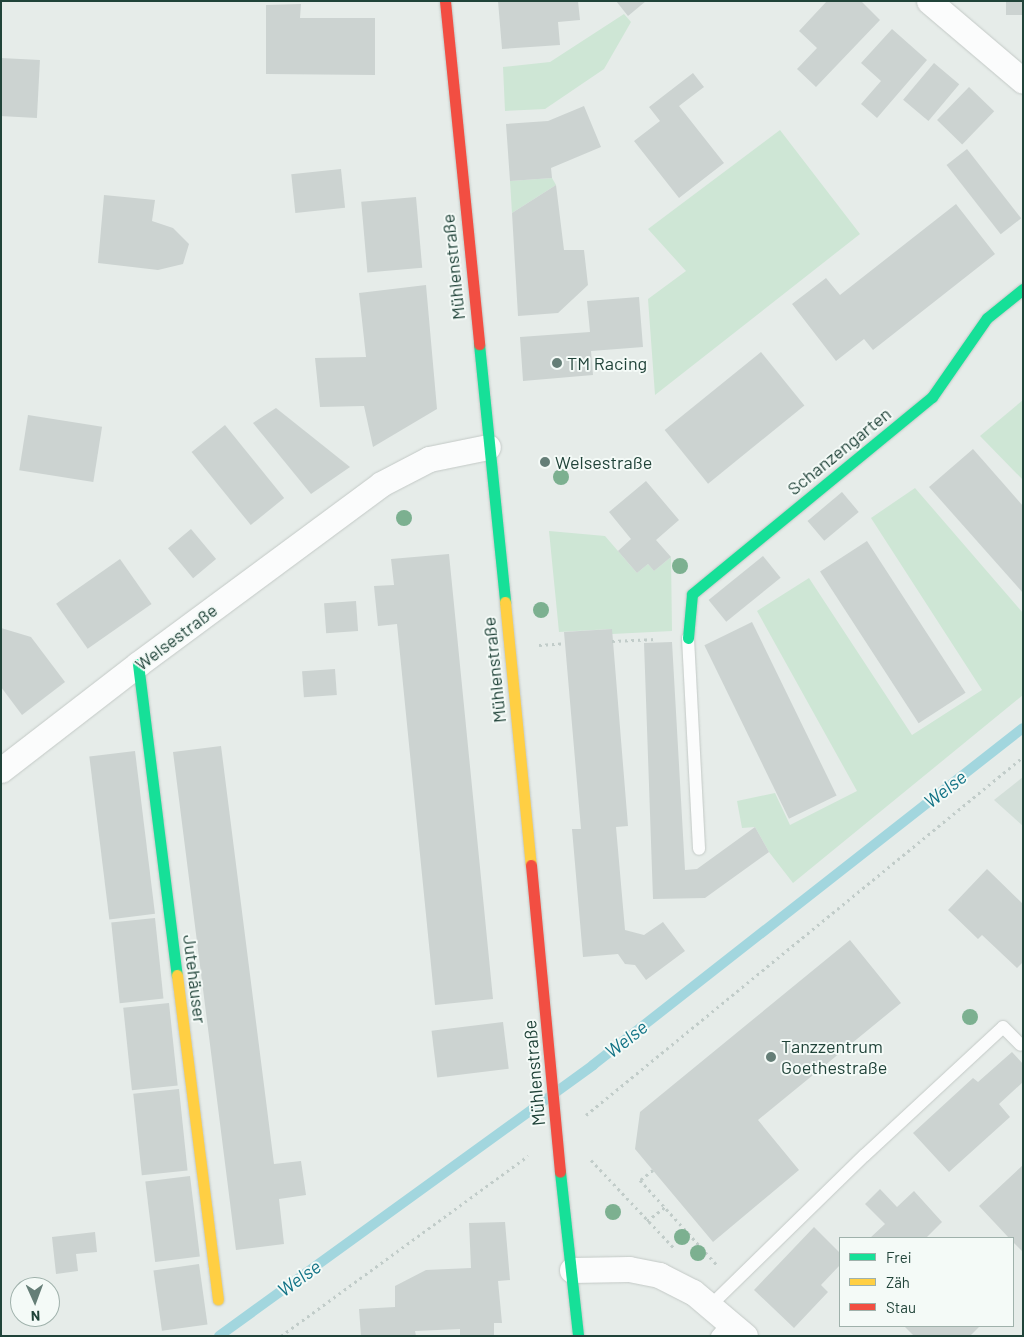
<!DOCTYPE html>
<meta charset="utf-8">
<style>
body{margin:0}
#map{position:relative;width:1024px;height:1337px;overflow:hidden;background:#e6ece9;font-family:Barlow,sans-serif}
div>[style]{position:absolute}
.built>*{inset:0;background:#d3dfd9}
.green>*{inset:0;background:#cee6d5}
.stream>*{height:10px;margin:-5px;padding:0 5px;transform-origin:5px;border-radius:5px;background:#a2d6de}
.building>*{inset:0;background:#ccd3d1;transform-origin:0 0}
.path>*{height:3px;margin-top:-1.5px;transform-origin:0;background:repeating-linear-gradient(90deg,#c1ccc9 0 2.5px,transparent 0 6.5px)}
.roads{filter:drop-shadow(0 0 1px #c3c9c6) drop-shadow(0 0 1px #c3c9c6)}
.lane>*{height:12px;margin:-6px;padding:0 6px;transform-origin:6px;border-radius:6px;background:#fbfcfc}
.street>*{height:25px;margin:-12.5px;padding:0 12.5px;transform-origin:12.5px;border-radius:12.5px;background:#fbfcfc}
.fast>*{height:11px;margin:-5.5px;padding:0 5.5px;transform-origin:5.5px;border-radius:5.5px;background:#16e098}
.slow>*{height:11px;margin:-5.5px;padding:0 5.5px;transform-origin:5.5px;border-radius:5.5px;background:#ffcf43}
.jam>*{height:11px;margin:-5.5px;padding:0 5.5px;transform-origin:5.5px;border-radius:5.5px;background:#f24e42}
.trees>*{width:16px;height:16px;margin:-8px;border-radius:50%;background:#7cb090}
.dots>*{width:14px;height:14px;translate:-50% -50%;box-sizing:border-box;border:2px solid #f4faf7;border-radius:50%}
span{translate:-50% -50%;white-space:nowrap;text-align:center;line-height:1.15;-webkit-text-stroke:4px #f4faf7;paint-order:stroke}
.street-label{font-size:18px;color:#204339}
.poi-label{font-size:18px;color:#204339}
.left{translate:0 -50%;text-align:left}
.water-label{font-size:19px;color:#127386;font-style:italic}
.frame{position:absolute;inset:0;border:2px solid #204339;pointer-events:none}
.legend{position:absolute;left:839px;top:1237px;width:175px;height:90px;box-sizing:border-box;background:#f4faf7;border:1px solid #9fb1ab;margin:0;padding:6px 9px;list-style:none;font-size:15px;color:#204339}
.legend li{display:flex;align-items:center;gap:10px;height:25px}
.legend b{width:25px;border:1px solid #9fb1ab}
.north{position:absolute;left:10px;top:1277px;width:50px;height:50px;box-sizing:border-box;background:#f4faf7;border:1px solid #9fb1ab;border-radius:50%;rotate:178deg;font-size:14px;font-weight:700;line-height:20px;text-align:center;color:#204339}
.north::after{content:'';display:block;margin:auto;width:18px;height:22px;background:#657e77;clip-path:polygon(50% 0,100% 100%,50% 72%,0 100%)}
</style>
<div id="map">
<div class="built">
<i style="clip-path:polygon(1023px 777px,1023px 826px,994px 800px)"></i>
</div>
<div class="green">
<i style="clip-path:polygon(624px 14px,631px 22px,604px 69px,545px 109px,505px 111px,503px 67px,550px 62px)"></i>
<i style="clip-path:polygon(780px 130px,860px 234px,655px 395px,648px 299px,686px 271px,648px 229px)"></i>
<i style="clip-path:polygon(552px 178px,556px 185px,512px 213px,510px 181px)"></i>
<i style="clip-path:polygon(1023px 400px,1023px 480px,980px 436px)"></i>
<i style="clip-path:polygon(915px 488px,1023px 613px,1023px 695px,793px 883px,769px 852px,755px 827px,742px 828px,737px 801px,775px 793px,790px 825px,857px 791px,757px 611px,809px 578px,912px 735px,982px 690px,871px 518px)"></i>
<i style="clip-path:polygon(549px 531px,605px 536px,637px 573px,648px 564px,654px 571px,671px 557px,672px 631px,612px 634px,611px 629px,559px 632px)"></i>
</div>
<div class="stream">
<i style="left:219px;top:1336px;width:462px;rotate:-35.9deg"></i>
<i style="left:593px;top:1065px;width:546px;rotate:-38.09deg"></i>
</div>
<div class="building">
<i style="clip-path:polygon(498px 1px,578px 1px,580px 20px,558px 22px,560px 45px,502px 49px)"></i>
<i style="clip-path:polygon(616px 1px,646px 1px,628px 16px)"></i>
<i style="clip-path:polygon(827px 1px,861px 1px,880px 20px,816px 87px,797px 69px,817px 48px,799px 31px)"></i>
<i style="left:1006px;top:1px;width:17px;height:14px"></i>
<i style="clip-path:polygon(301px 4px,300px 18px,375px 18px,375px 75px,266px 74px,266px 5px)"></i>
<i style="clip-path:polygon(892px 29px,927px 60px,877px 118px,861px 104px,881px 81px,861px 63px)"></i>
<i style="left:1px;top:58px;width:39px;height:58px;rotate:3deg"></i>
<i style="left:934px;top:63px;width:33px;height:48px;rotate:40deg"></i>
<i style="clip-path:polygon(693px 73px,704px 87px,679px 106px,724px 163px,679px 198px,634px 141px,660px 121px,649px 107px)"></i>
<i style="left:969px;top:87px;width:35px;height:46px;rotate:44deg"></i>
<i style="clip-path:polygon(584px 106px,601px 147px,551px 168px,552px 178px,510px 181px,506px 124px,548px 121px)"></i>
<i style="left:967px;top:149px;width:88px;height:26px;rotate:52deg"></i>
<i style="left:341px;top:169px;width:39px;height:50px;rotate:84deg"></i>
<i style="clip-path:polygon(556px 185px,564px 250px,584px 250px,588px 285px,558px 313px,518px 316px,512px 213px)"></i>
<i style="clip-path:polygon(104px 195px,155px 200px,152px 221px,173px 228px,189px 244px,183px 264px,158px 270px,98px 263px)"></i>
<i style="left:416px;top:197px;width:71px;height:55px;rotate:85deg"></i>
<i style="clip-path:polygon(956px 204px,995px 254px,873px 350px,864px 339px,836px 361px,792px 304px,826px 278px,840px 295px)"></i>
<i style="clip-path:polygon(426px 285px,437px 409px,373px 447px,364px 406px,320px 407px,315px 358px,366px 357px,359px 293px)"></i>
<i style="clip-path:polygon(639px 297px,643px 347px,591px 351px,593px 375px,523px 381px,520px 337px,590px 332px,587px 301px)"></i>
<i style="left:761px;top:352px;width:69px;height:124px;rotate:51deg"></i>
<i style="clip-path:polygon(276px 408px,350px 467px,311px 494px,253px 423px)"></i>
<i style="left:28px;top:415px;width:75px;height:56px;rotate:9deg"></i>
<i style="left:225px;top:425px;width:94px;height:43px;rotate:51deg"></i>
<i style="clip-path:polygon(973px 449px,1023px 506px,1023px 593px,929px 487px)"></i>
<i style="clip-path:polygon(646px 481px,679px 520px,656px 540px,671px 557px,654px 571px,648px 564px,637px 573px,618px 551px,631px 539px,609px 512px)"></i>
<i style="left:842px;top:492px;width:26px;height:45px;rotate:50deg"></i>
<i style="left:191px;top:529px;width:39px;height:30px;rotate:50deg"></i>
<i style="left:867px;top:541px;width:181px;height:56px;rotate:57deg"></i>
<i style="clip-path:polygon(449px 554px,493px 999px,435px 1005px,397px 624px,378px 626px,374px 586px,394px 585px,391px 559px)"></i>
<i style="left:763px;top:556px;width:28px;height:70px;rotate:51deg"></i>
<i style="left:120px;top:559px;width:55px;height:78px;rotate:55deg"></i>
<i style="left:356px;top:601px;width:30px;height:32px;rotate:86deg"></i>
<i style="left:752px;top:622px;width:193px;height:53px;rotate:64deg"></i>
<i style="clip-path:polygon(1px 628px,31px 637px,65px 682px,22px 715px,1px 687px)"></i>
<i style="clip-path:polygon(612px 629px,628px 826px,616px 827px,625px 930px,644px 935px,663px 922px,685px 951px,646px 980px,635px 965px,625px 964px,618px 954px,583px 957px,572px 829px,581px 829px,564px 632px)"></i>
<i style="clip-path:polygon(672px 642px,685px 870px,697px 869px,755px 827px,769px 852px,705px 898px,653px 899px,644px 643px)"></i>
<i style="left:335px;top:669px;width:26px;height:33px;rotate:86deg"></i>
<i style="clip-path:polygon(221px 746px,274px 1164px,301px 1161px,306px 1195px,279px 1199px,284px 1244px,236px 1250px,173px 752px)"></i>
<i style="left:135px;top:751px;width:164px;height:46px;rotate:83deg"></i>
<i style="clip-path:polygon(987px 869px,1023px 904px,1023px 962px,1017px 968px,982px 935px,978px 939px,948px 910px)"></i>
<i style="left:155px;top:918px;width:81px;height:44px;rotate:84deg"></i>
<i style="clip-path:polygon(850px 940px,901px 1003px,758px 1120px,799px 1170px,713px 1242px,635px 1149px,640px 1112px)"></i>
<i style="left:169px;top:1003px;width:83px;height:46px;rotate:84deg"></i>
<i style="left:503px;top:1022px;width:47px;height:72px;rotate:83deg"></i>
<i style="clip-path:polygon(1012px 1052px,1023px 1064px,1023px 1082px,999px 1104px,1010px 1117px,949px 1172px,913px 1133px,973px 1078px,978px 1082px)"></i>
<i style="left:179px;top:1089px;width:82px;height:46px;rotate:84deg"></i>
<i style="clip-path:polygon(1023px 1165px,1023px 1252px,1013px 1242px,1013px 1238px,1009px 1238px,979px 1206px)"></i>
<i style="left:190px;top:1176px;width:81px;height:45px;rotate:83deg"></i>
<i style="clip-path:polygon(880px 1189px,897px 1207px,914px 1191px,942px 1222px,926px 1238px,870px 1238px,885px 1224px,865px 1204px)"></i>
<i style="clip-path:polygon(505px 1222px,510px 1280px,498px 1281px,502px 1323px,494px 1323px,494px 1336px,460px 1336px,460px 1329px,415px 1331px,416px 1336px,361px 1336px,359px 1309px,395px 1307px,395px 1286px,426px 1270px,471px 1268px,469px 1223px)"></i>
<i style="clip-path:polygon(814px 1227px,840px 1253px,840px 1265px,821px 1285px,828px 1292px,794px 1328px,754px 1290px)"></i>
<i style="clip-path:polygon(95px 1232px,97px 1252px,76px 1254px,78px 1271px,56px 1274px,52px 1237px)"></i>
<i style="left:199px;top:1264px;width:61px;height:46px;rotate:82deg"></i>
<i style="clip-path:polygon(904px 1326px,980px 1326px,970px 1336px,914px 1336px)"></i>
</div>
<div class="path">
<i style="left:612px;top:641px;width:45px;rotate:-2.5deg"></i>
<i style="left:539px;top:645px;width:26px;rotate:-4deg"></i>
<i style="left:586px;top:1115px;width:565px;rotate:-39.33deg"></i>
<i style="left:591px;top:1160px;width:121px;rotate:46.7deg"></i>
<i style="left:653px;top:1170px;width:16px;rotate:142deg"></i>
<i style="left:640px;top:1180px;width:116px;rotate:47.8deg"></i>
<i style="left:647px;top:1221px;width:23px;rotate:-38deg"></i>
<i style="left:281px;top:1336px;width:306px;rotate:-36.1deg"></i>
</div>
<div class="roads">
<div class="lane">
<i style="left:688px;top:638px;width:211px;rotate:87deg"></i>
<i style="left:710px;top:1306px;width:216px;rotate:-44.3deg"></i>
<i style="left:865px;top:1155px;width:188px;rotate:-42.8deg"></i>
<i style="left:1003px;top:1027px;width:25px;rotate:45deg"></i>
<i style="left:717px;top:1336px;width:18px;rotate:-49deg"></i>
</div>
<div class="street">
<i style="left:929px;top:1px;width:123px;rotate:40.4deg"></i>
<i style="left:1px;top:770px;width:173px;rotate:-37.7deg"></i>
<i style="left:138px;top:664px;width:302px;rotate:-36.5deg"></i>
<i style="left:381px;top:484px;width:54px;rotate:-27.5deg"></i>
<i style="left:429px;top:459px;width:60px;rotate:-11.5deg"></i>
<i style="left:572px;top:1270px;width:57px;rotate:-1deg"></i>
<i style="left:629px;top:1269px;width:31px;rotate:11deg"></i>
<i style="left:659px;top:1275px;width:38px;rotate:27deg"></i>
<i style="left:693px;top:1292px;width:68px;rotate:40.2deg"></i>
</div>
<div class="fast">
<i style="left:479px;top:344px;width:259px;rotate:84.2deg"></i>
<i style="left:688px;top:638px;width:44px;rotate:-84.8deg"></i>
<i style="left:692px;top:594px;width:310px;rotate:-39.4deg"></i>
<i style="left:932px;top:397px;width:96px;rotate:-55.2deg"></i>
<i style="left:987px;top:318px;width:46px;rotate:-38.9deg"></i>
<i style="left:138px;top:664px;width:313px;rotate:82.9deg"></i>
<i style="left:560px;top:1172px;width:165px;rotate:83.7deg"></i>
</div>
<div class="slow">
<i style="left:505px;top:602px;width:264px;rotate:84.4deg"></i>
<i style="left:177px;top:975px;width:327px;rotate:82.8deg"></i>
</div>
<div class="jam">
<i style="left:445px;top:1px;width:345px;rotate:84.3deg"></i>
<i style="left:531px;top:865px;width:308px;rotate:84.6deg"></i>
</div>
</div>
<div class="trees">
<i style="left:561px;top:477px"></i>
<i style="left:404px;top:518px"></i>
<i style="left:680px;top:566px"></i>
<i style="left:541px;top:610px"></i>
<i style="left:970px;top:1017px"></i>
<i style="left:613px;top:1212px"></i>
<i style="left:682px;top:1237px"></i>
<i style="left:698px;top:1253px"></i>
</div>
<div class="dots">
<i style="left:557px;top:363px;background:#657e77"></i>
<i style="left:545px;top:462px;background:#657e77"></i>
<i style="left:771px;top:1057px;background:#657e77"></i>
</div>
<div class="street-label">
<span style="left:453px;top:267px;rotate:-96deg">Mühlenstraße</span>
<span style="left:839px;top:451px;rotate:-39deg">Schanzengarten</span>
<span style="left:176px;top:637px;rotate:-37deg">Welsestraße</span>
<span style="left:494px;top:670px;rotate:-96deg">Mühlenstraße</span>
<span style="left:195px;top:979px;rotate:83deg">Jutehäuser</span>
<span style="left:534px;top:1073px;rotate:-95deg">Mühlenstraße</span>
</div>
<div class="poi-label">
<span class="left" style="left:567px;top:363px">TM Racing</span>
<span class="left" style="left:555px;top:462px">Welsestraße</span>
<span class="left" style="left:781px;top:1057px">Tanzzentrum<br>Goethestraße</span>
</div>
<div class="water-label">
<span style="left:945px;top:789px;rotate:-38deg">Welse</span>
<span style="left:626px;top:1039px;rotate:-38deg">Welse</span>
<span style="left:299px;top:1278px;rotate:-36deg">Welse</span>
</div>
<div class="frame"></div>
<ul class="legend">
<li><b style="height:6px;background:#16e098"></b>Frei</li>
<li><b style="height:6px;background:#ffcf43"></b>Zäh</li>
<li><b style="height:6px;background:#f24e42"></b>Stau</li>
</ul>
<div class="north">N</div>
</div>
